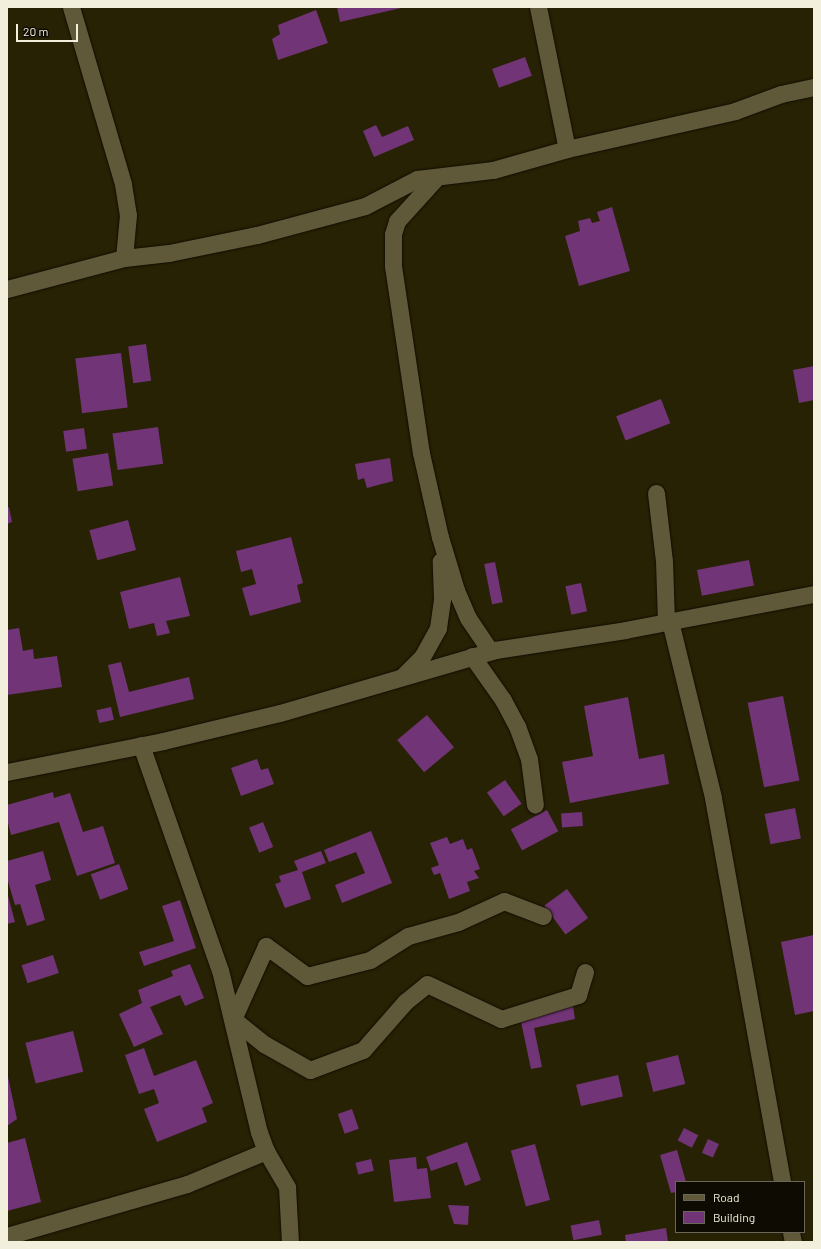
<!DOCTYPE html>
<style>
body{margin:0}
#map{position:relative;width:821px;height:1249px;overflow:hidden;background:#282204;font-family:Barlow,sans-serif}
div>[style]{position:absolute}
.building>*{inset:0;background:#713476;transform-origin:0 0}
.roads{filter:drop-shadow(0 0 1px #100c00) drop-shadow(0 0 1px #100c00)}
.street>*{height:17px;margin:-8.5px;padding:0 8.5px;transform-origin:8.5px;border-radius:8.5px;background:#5f593a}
span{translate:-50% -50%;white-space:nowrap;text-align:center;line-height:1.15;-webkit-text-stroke:3.5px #0e0c02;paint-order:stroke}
.frame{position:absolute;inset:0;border:8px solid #f2efdd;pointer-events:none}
.legend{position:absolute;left:675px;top:1181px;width:130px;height:52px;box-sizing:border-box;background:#0e0c02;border:1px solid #69675a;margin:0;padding:5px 7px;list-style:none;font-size:12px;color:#f2efdd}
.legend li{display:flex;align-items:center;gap:8px;height:20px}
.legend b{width:20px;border:1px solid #69675a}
.scale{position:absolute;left:16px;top:24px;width:62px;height:18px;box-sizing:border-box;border:2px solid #f2efdd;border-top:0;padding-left:5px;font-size:12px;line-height:14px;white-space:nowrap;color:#f2efdd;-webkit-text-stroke:3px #0e0c02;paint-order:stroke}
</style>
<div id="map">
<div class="building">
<i style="clip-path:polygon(337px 7px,401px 7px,401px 8px,340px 22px)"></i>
<i style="clip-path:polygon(316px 10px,328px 43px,278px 60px,272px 39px,280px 34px,278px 25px)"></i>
<i style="left:525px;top:57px;width:20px;height:35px;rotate:70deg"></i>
<i style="clip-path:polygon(376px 125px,382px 137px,408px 126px,414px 140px,374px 157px,363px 131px)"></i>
<i style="clip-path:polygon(612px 207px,630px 271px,579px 286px,565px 236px,580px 231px,578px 221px,590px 218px,592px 223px,600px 221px,597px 212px)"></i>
<i style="left:146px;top:344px;width:37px;height:18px;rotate:82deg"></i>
<i style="left:121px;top:353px;width:55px;height:46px;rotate:83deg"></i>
<i style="clip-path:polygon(814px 366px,814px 400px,799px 403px,793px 370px)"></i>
<i style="left:661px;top:399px;width:26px;height:48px;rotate:69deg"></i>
<i style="left:158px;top:427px;width:37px;height:46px;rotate:82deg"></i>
<i style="left:84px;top:428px;width:21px;height:21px;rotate:82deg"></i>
<i style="left:108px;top:453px;width:33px;height:36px;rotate:81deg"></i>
<i style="clip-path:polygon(390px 458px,393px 481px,367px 488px,364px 478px,358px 480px,355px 464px)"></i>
<i style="clip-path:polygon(9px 507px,12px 522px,7px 524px,7px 508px)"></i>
<i style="left:128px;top:520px;width:31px;height:40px;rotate:75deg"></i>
<i style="clip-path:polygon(291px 537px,303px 583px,297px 585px,301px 602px,250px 616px,242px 588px,256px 584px,252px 569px,241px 572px,236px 551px)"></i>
<i style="left:749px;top:560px;width:26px;height:53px;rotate:79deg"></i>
<i style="left:495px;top:562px;width:41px;height:11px;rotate:79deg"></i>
<i style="clip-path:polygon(180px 577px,190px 616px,166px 621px,170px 633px,157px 636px,154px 623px,129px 629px,120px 592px)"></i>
<i style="left:581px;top:583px;width:29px;height:16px;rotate:78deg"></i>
<i style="clip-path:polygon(19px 628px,23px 651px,33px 649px,34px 659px,57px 656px,62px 687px,7px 695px,7px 630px)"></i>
<i style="clip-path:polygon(121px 662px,129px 692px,189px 677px,194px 699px,120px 717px,108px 665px)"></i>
<i style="left:783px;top:696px;width:86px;height:36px;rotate:79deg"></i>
<i style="clip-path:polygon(628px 697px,639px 759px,664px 754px,669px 784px,570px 803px,562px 762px,593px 756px,584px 706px)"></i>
<i style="left:111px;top:707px;width:13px;height:15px;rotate:77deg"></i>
<i style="left:427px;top:715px;width:42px;height:39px;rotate:50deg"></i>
<i style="clip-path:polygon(257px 759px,261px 770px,268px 768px,274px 784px,241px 796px,231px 768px)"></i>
<i style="left:505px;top:780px;width:29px;height:22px;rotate:55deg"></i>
<i style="clip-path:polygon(53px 792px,54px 798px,70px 793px,83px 832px,103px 826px,115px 863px,77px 876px,59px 822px,11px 835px,7px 819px,7px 805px)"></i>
<i style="left:795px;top:808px;width:31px;height:31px;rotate:79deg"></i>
<i style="left:547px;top:810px;width:24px;height:41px;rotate:62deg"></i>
<i style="left:582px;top:812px;width:14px;height:21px;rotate:86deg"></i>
<i style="left:263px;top:822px;width:27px;height:15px;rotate:68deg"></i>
<i style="clip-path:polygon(371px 831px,392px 883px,342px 903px,335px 885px,365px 873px,356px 852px,329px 862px,324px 850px)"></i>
<i style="clip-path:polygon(447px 837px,450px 844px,463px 839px,467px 850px,472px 848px,480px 869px,474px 871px,479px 878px,467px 882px,470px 891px,449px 899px,440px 873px,434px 875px,431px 868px,439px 865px,430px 843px)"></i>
<i style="clip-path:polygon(43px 851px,51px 880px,35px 885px,45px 920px,27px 926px,20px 904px,15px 905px,7px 878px,7px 861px)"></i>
<i style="clip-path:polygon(321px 851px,326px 863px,302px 872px,311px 899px,285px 908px,275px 884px,281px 882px,279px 876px,298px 870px,294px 861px)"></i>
<i style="left:119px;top:864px;width:27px;height:30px;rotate:70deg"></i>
<i style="left:567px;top:889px;width:36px;height:28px;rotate:54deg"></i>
<i style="clip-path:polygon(7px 892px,15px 922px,7px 924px)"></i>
<i style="clip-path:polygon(180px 900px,196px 948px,144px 966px,139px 952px,174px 941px,162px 906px)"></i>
<i style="clip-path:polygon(814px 935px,814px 1011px,795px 1015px,781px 942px)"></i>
<i style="left:53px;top:955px;width:19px;height:33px;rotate:72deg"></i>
<i style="clip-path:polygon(190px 964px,204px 998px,185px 1006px,180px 995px,150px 1007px,163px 1034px,134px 1047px,119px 1014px,142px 1003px,138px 990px,173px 976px,171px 971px)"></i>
<i style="clip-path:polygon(573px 1006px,575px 1019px,534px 1028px,542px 1067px,531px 1069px,520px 1017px)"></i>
<i style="left:73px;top:1031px;width:42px;height:49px;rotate:76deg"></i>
<i style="clip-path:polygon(144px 1048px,154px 1076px,196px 1060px,213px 1103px,202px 1108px,207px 1122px,157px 1142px,144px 1109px,159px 1103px,154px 1089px,139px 1094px,125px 1055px)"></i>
<i style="left:678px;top:1055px;width:30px;height:33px;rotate:76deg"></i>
<i style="left:618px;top:1075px;width:22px;height:43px;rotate:77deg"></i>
<i style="clip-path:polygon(8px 1077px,17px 1119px,7px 1126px,7px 1077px)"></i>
<i style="left:352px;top:1109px;width:21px;height:15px;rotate:71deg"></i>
<i style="left:684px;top:1128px;width:16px;height:14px;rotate:27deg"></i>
<i style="clip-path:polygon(25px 1138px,41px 1202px,7px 1211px,7px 1143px)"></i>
<i style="left:708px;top:1139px;width:12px;height:15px;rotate:24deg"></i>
<i style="clip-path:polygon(467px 1142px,481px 1180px,465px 1186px,457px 1162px,431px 1171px,426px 1157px)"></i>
<i style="left:535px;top:1144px;width:58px;height:25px;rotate:75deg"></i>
<i style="clip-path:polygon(677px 1150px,686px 1182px,676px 1182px,676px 1192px,671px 1193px,660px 1155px)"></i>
<i style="clip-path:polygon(416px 1157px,417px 1169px,427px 1168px,431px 1198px,394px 1202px,389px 1160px)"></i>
<i style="left:371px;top:1159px;width:12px;height:16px;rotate:76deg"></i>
<i style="clip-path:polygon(448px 1205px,469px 1206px,468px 1225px,454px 1224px)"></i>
<i style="left:599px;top:1220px;width:15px;height:29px;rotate:79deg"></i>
<i style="clip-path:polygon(666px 1228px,668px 1242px,626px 1242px,625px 1235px)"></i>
</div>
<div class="roads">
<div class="street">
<i style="left:71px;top:7px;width:184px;rotate:73.6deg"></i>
<i style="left:123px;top:184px;width:31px;rotate:81deg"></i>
<i style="left:128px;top:215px;width:43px;rotate:95.3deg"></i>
<i style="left:538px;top:7px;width:145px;rotate:78.5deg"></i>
<i style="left:436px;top:178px;width:58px;rotate:132.2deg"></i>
<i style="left:397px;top:221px;width:14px;rotate:107deg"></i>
<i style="left:393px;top:234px;width:32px;rotate:90deg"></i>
<i style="left:393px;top:266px;width:189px;rotate:81.5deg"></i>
<i style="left:421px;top:453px;width:86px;rotate:77.3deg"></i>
<i style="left:440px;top:537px;width:55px;rotate:73.2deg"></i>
<i style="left:456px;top:590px;width:30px;rotate:67deg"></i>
<i style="left:468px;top:618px;width:40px;rotate:56deg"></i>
<i style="left:7px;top:289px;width:121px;rotate:-14.8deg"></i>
<i style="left:124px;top:258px;width:45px;rotate:-6.3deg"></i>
<i style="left:169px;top:253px;width:90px;rotate:-11.6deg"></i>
<i style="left:257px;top:235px;width:112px;rotate:-15deg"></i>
<i style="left:365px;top:206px;width:59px;rotate:-27.4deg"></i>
<i style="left:417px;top:179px;width:77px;rotate:-6.8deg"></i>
<i style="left:493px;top:170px;width:77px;rotate:-15.8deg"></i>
<i style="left:567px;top:149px;width:172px;rotate:-12.7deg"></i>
<i style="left:735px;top:111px;width:49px;rotate:-20.3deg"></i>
<i style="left:781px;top:94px;width:34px;rotate:-12deg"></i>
<i style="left:656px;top:493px;width:68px;rotate:83.3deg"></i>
<i style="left:664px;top:561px;width:61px;rotate:88.1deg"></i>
<i style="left:670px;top:621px;width:182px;rotate:76.3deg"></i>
<i style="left:713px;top:798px;width:390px;rotate:79.8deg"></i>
<i style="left:472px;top:656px;width:54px;rotate:54.8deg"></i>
<i style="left:503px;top:700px;width:30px;rotate:62deg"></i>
<i style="left:517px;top:726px;width:35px;rotate:70deg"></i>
<i style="left:529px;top:759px;width:46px;rotate:82.6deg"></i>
<i style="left:404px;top:675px;width:25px;rotate:-45deg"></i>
<i style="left:422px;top:657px;width:33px;rotate:-61deg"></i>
<i style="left:438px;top:628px;width:29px;rotate:-82deg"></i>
<i style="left:442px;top:599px;width:38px;rotate:-92deg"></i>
<i style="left:141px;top:745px;width:238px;rotate:70.7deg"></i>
<i style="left:220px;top:970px;width:167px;rotate:76.5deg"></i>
<i style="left:259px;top:1132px;width:20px;rotate:70deg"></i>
<i style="left:266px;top:1151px;width:42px;rotate:59.7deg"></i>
<i style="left:287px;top:1187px;width:55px;rotate:86.9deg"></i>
<i style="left:7px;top:772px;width:159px;rotate:-11.2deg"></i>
<i style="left:163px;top:741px;width:120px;rotate:-13.5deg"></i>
<i style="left:280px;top:713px;width:224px;rotate:-16.3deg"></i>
<i style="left:495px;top:650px;width:132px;rotate:-8.7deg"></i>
<i style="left:625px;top:630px;width:192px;rotate:-10.8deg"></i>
<i style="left:543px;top:916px;width:42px;rotate:-159deg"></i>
<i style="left:504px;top:901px;width:51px;rotate:155.5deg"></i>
<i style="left:458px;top:922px;width:52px;rotate:164.4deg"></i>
<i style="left:408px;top:936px;width:45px;rotate:147.7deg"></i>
<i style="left:370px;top:960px;width:65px;rotate:165.7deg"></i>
<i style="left:307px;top:976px;width:51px;rotate:-143.8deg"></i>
<i style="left:266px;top:946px;width:80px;rotate:114.3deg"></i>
<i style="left:233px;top:1019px;width:40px;rotate:39deg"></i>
<i style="left:264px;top:1044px;width:53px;rotate:29.5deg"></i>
<i style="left:310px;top:1070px;width:57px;rotate:-20.7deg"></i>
<i style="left:363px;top:1050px;width:64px;rotate:-48.8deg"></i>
<i style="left:405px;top:1002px;width:28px;rotate:-39deg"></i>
<i style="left:427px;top:984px;width:82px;rotate:25.3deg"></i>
<i style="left:501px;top:1019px;width:81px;rotate:-17.3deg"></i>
<i style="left:578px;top:995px;width:24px;rotate:-73deg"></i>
<i style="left:791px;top:1232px;width:10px;rotate:79deg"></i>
<i style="left:7px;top:1236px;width:187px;rotate:-16.1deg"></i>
<i style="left:187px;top:1184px;width:86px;rotate:-22.7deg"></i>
</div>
</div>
<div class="frame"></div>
<ul class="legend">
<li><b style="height:5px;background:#5f593a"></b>Road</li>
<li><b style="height:11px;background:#713476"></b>Building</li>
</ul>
<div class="scale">20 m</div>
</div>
